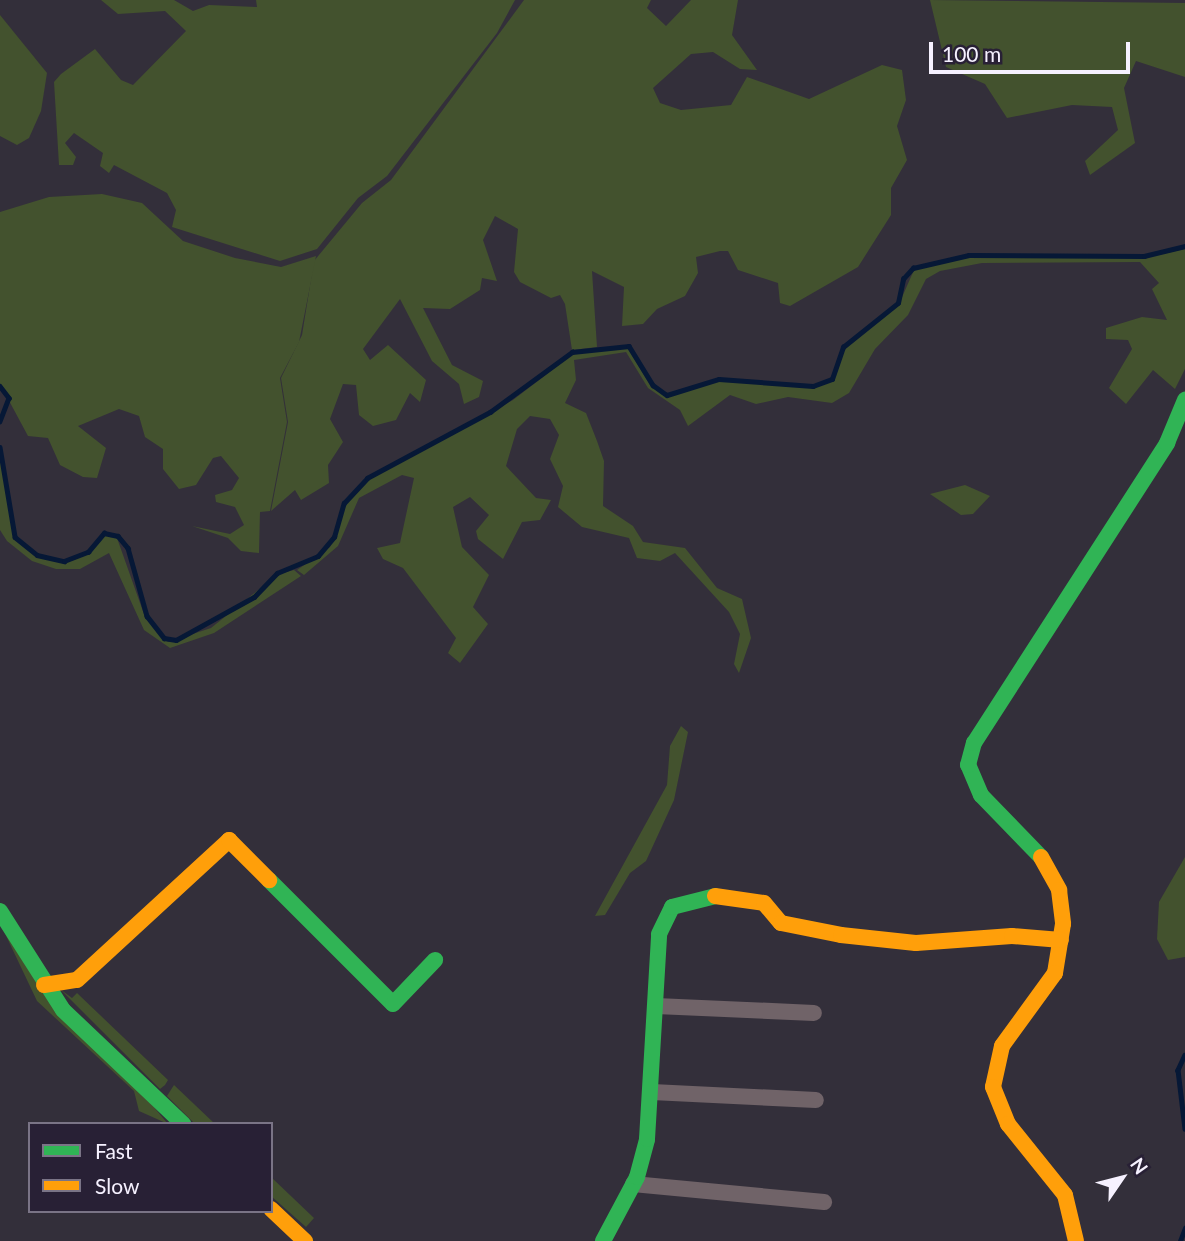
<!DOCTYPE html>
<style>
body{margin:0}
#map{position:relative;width:1185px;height:1241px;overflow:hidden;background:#332f3a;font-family:Lato,sans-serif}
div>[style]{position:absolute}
.green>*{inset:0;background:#43522e}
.stream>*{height:4.5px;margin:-2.25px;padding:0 2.25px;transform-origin:2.25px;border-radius:2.25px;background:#061836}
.street>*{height:16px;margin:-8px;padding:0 8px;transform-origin:8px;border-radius:8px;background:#706368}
.fast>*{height:16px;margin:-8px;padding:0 8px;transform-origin:8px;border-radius:8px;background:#30b455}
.slow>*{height:16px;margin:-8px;padding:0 8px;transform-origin:8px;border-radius:8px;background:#ff9f0a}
span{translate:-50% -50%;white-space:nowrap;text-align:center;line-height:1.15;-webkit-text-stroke:5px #282035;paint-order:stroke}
.legend{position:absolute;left:28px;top:1122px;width:245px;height:91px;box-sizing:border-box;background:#282035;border:2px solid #7a7486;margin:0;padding:9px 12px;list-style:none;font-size:21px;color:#f6f1ff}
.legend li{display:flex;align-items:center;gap:14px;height:35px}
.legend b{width:35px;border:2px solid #7a7486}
.north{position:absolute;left:1087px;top:1143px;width:70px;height:70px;-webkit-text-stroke:5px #282035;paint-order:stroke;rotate:55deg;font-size:19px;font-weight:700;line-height:28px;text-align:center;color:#f6f1ff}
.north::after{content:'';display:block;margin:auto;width:24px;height:32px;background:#f6f1ff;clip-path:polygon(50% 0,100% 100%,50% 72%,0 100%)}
.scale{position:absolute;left:929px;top:42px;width:201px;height:32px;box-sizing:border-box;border:4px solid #f6f1ff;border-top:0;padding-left:9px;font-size:21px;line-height:24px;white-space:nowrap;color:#f6f1ff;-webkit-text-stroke:5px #282035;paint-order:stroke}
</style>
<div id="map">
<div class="green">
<i style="clip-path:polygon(101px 0,174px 0,193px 11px,209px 5px,257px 7px,256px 0,515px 0,497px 33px,387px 176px,358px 198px,317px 249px,280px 261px,172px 227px,176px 210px,167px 193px,114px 165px,109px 173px,100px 166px,103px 153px,74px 133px,65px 143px,76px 157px,73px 165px,59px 165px,54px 82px,61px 74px,95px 49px,121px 80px,133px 85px,186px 31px,165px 11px,118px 14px)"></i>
<i style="clip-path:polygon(524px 0,651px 0,647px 8px,666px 26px,691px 0,738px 0,732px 35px,757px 70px,740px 69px,713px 52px,691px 54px,653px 88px,660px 103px,681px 110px,731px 105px,747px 77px,809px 99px,882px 65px,902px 70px,906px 100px,897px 126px,907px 160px,891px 188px,891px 215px,858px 267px,790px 306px,780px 303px,778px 283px,738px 270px,728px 251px,720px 251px,696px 257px,698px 273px,685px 296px,657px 309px,643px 324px,622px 326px,624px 287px,592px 271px,597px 347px,572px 350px,565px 304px,560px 295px,551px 298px,520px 282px,514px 272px,518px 229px,495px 216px,483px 240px,497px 281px,482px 278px,480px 290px,450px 309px,423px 308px,452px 365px,483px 381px,479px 397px,464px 404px,459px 384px,432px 361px,400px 299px,363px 349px,370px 360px,388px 345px,426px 380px,420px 402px,410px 393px,396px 420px,373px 426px,359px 415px,356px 385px,343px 384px,330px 419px,343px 442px,328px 465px,329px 483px,301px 500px,295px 490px,271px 511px,288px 422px,281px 378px,302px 335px,314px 261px,362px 203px,391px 180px)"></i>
<i style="clip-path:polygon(930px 0,1185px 3px,1185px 77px,1136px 61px,1124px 88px,1135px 143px,1090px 175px,1085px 161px,1118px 130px,1112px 107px,1072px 105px,1007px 118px,985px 84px,946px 67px)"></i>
<i style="clip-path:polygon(0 15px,47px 73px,41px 111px,29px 138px,17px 145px,0 136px)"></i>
<i style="clip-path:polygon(102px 194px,142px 203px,183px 241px,235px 258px,281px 267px,316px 256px,299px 342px,280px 378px,287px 422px,270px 511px,260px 512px,259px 553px,241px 551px,228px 538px,192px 526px,230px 534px,244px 525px,235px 507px,216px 502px,215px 495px,232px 490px,239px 478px,221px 456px,213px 458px,196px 485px,179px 489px,163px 469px,163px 449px,145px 437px,139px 416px,119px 409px,78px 426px,106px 448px,97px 478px,83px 477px,60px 465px,48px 438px,28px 436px,0 384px,0 212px,49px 197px)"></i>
<i style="clip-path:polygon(1185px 249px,1185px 369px,1175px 389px,1153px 370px,1126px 404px,1109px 388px,1132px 349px,1128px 340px,1106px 339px,1106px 328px,1142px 317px,1167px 320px,1152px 289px,1159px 283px,1140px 262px,982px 263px,940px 271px,926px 279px,908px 315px,875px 349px,849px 393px,832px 403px,788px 397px,756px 404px,730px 395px,688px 426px,680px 410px,648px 388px,626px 352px,574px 360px,576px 380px,565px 403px,586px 413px,597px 441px,604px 461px,603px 506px,633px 526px,643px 542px,685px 548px,717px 588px,742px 599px,751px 638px,739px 673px,734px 664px,740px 634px,729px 612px,675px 553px,660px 561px,637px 558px,629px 538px,582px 527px,558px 507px,563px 486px,550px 459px,559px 435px,550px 419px,530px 416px,517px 429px,506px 466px,536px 498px,551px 500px,540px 520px,522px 522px,503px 559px,478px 539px,476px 531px,489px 515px,470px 497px,453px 507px,462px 547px,489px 575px,473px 607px,488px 624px,460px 663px,448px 653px,456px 638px,403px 568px,383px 559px,377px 548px,400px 543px,414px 478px,402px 475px,359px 498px,338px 546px,304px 575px,297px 570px,330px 547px,342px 509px,369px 479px,513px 400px,573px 354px,628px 348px,651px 387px,667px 397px,719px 381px,814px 388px,833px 381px,845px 348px,899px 304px,914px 270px,970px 257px,1144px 258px)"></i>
<i style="clip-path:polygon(0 451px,14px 538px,37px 556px,64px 562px,89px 553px,105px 535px,117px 538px,145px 617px,168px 642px,211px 628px,278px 574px,294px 570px,301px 576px,214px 633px,170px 648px,144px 630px,109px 553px,80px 569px,56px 569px,32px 561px,7px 541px,0 530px)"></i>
<i style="clip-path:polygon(965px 485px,990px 496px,973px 514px,961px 515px,930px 494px)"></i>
<i style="clip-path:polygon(681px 726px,688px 732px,674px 800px,646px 861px,630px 873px,605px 915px,595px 916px,667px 785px,670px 746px)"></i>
<i style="clip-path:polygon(1185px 857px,1185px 957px,1168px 960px,1157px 939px,1159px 902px)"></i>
<i style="clip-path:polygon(0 923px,168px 1124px,139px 1111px,134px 1091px,37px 1001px)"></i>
<i style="clip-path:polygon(60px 989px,72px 998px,77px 993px,168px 1080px,165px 1085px,160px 1089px)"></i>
<i style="clip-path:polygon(174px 1085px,215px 1124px,195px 1124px,167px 1096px)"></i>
<i style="clip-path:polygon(271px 1177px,314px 1218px,306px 1227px,271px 1196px)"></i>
</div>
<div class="stream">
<i style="left:0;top:386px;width:15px;rotate:53deg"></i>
<i style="left:9px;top:398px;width:25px;rotate:111deg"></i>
<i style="left:0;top:447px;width:91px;rotate:80.5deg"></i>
<i style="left:15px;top:537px;width:28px;rotate:39deg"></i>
<i style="left:37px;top:555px;width:28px;rotate:13deg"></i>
<i style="left:64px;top:561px;width:26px;rotate:-21deg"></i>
<i style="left:88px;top:552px;width:25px;rotate:-50deg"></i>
<i style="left:104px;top:533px;width:14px;rotate:12deg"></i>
<i style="left:118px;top:536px;width:16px;rotate:50deg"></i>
<i style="left:128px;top:548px;width:71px;rotate:74.4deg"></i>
<i style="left:147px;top:616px;width:28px;rotate:52deg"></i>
<i style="left:164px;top:638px;width:12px;rotate:9deg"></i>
<i style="left:176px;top:640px;width:89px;rotate:-28.9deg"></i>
<i style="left:254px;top:597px;width:33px;rotate:-46deg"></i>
<i style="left:277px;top:573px;width:44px;rotate:-22.5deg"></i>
<i style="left:318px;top:556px;width:25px;rotate:-50deg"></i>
<i style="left:334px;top:537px;width:35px;rotate:-74deg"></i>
<i style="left:344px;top:503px;width:34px;rotate:-47deg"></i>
<i style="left:367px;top:478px;width:140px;rotate:-28.2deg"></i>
<i style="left:490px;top:412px;width:102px;rotate:-36.2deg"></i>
<i style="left:572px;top:352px;width:57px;rotate:-6deg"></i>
<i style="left:629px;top:346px;width:46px;rotate:58.4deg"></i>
<i style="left:653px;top:385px;width:17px;rotate:36deg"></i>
<i style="left:667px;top:395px;width:54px;rotate:-17.1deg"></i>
<i style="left:719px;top:379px;width:94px;rotate:4.3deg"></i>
<i style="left:813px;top:386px;width:20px;rotate:-20deg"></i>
<i style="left:832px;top:379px;width:34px;rotate:-71deg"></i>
<i style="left:843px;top:347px;width:70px;rotate:-38.7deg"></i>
<i style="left:898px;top:303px;width:25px;rotate:-78deg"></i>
<i style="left:903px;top:279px;width:15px;rotate:-48deg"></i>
<i style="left:913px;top:268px;width:57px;rotate:-13.1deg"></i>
<i style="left:969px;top:255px;width:175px;rotate:0.3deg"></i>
<i style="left:1144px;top:256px;width:42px;rotate:-13.7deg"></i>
<i style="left:1185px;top:1055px;width:17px;rotate:115deg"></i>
<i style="left:1178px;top:1070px;width:59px;rotate:83.2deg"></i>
<i style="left:1180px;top:1241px;width:14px;rotate:-69deg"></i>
</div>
<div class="street">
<i style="left:656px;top:1006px;width:158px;rotate:2.5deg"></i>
<i style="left:652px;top:1092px;width:164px;rotate:2.8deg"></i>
<i style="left:633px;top:1184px;width:192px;rotate:5.4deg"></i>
</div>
<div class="fast">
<i style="left:1041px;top:857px;width:86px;rotate:-134.1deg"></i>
<i style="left:981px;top:795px;width:33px;rotate:-113deg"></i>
<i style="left:968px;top:765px;width:23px;rotate:-75deg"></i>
<i style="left:974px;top:743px;width:357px;rotate:-57.2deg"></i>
<i style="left:1167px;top:443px;width:47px;rotate:-67.3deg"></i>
<i style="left:269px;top:880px;width:175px;rotate:45deg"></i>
<i style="left:393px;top:1004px;width:61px;rotate:-46.3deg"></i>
<i style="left:0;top:911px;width:117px;rotate:57.5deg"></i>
<i style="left:63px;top:1010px;width:166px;rotate:43.5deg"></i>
<i style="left:603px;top:1241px;width:72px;rotate:-62deg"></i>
<i style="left:637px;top:1177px;width:39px;rotate:-75deg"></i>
<i style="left:647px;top:1139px;width:205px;rotate:-86.6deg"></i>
<i style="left:659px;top:934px;width:30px;rotate:-64deg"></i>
<i style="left:672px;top:907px;width:44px;rotate:-14.3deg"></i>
</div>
<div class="slow">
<i style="left:1041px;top:857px;width:38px;rotate:61deg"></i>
<i style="left:1059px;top:890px;width:34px;rotate:83deg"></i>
<i style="left:1063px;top:924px;width:50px;rotate:99.3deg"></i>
<i style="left:1055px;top:973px;width:90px;rotate:126deg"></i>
<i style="left:1002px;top:1046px;width:42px;rotate:102.4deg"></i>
<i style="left:993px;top:1087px;width:40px;rotate:68deg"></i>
<i style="left:1008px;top:1124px;width:91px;rotate:51.2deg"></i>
<i style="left:1065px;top:1195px;width:47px;rotate:76.6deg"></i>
<i style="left:715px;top:896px;width:49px;rotate:8.1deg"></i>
<i style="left:764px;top:903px;width:26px;rotate:50deg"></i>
<i style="left:781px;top:923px;width:61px;rotate:11.3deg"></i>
<i style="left:841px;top:935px;width:75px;rotate:6.1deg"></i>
<i style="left:916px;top:943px;width:96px;rotate:-4.2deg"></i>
<i style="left:1012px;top:936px;width:49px;rotate:4.7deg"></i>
<i style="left:44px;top:985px;width:33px;rotate:-9deg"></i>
<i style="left:77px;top:980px;width:207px;rotate:-42.6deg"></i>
<i style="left:229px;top:840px;width:57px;rotate:45deg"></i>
<i style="left:271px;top:1209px;width:47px;rotate:43.3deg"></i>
</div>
<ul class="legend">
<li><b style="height:9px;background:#30b455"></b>Fast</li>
<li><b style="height:9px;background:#ff9f0a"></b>Slow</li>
</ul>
<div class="north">N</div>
<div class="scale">100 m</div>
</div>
